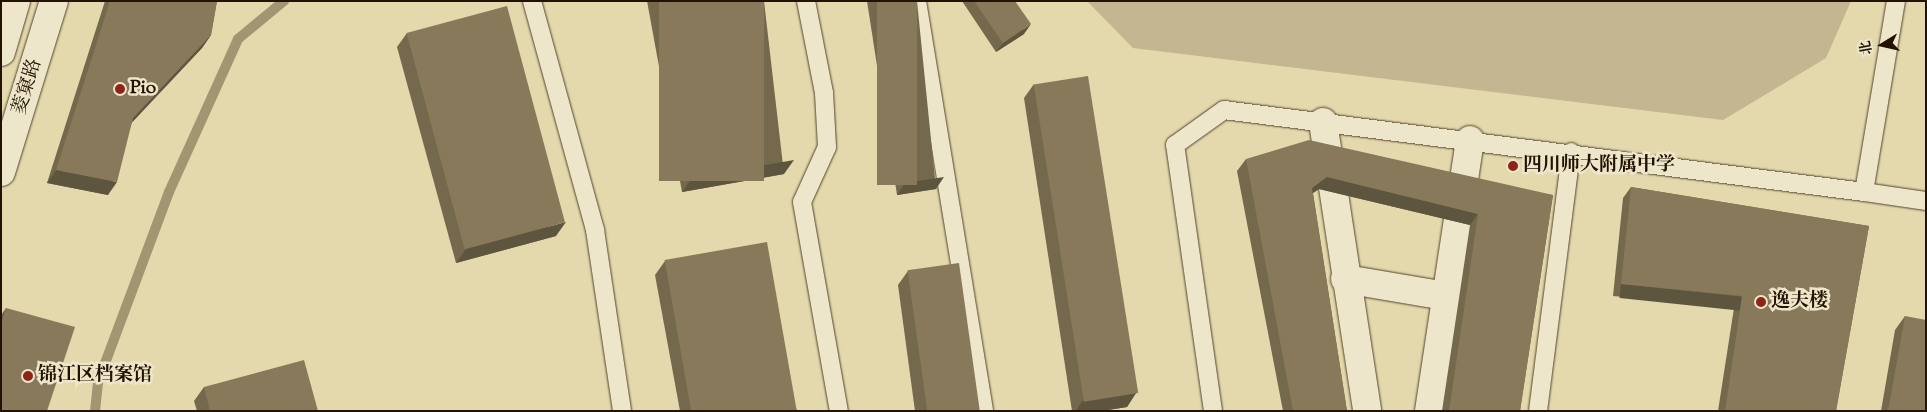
<!DOCTYPE html>
<meta charset="utf-8">
<style>
body{margin:0}
#map{position:relative;width:1927px;height:412px;overflow:hidden;background:#e4d8ad;font-family:"Sorts Mill Goudy","Noto Serif SC",serif}
div>[style]{position:absolute}
.green>*{inset:0;background:#c3b690}
.stream>*{height:10px;margin:-5px;padding:0 5px;transform-origin:5px;border-radius:5px;background:#a29572}
.roads{filter:drop-shadow(0 0 1px #53442b) drop-shadow(0 0 1px #53442b)}
.lane>*{height:18px;margin:-9px;padding:0 9px;transform-origin:9px;border-radius:9px;background:#ede6ca}
.street>*{height:28px;margin:-14px;padding:0 14px;transform-origin:14px;border-radius:14px;background:#ede6ca}
.secondary>*{height:28px;margin:-14px;padding:0 14px;transform-origin:14px;border-radius:14px;background:#ede6ca}
.wall>*{inset:0;background:#74684d}
.shaded-wall>*{inset:0;background:#5e553f;transform-origin:0 0}
.building>*{inset:0;background:#87795a;transform-origin:0 0}
.dots>*{width:14px;height:14px;translate:-50% -50%;box-sizing:border-box;border:2px solid #ede6ca;border-radius:50%}
span{translate:-50% -50%;white-space:nowrap;text-align:center;line-height:1.15;-webkit-text-stroke:5px #ede6ca;paint-order:stroke}
.street-label{font-size:19px;color:#231200}
.poi-label{font-size:19px;color:#231200;font-weight:700}
.left{translate:0 -50%;text-align:left}
.frame{position:absolute;inset:0;border:2px solid #231200;pointer-events:none}
.north{position:absolute;left:1857px;top:20px;width:50px;height:50px;-webkit-text-stroke:4px #ede6ca;paint-order:stroke;rotate:260deg;font-size:14px;font-weight:700;line-height:20px;text-align:center;color:#231200}
.north::after{content:'';display:block;margin:auto;width:18px;height:22px;background:#231200;clip-path:polygon(50% 0,100% 100%,50% 72%,0 100%)}
</style>
<div id="map">
<div class="green">
<i style="clip-path:polygon(1087px 1px,1851px 1px,1826px 58px,1723px 120px,1133px 48px)"></i>
</div>
<div class="stream">
<i style="left:95px;top:411px;width:29px;rotate:-84deg"></i>
<i style="left:98px;top:382px;width:203px;rotate:-69.5deg"></i>
<i style="left:169px;top:192px;width:168px;rotate:-65.7deg"></i>
<i style="left:238px;top:39px;width:60px;rotate:-39.6deg"></i>
</div>
<div class="roads">
<div class="lane">
<i style="left:532px;top:1px;width:238px;rotate:74.6deg"></i>
<i style="left:595px;top:230px;width:183px;rotate:81.5deg"></i>
<i style="left:806px;top:1px;width:94px;rotate:78.9deg"></i>
<i style="left:824px;top:93px;width:54px;rotate:86.8deg"></i>
<i style="left:827px;top:147px;width:60px;rotate:114.4deg"></i>
<i style="left:802px;top:202px;width:212px;rotate:80deg"></i>
<i style="left:917px;top:1px;width:415px;rotate:80.7deg"></i>
<i style="left:1864px;top:192px;width:63px;rotate:8.3deg"></i>
<i style="left:1213px;top:411px;width:269px;rotate:-98.1deg"></i>
<i style="left:1175px;top:145px;width:60px;rotate:-35.5deg"></i>
<i style="left:1224px;top:110px;width:645px;rotate:7.3deg"></i>
<i style="left:1864px;top:192px;width:194px;rotate:-80.5deg"></i>
<i style="left:1538px;top:411px;width:261px;rotate:-82.7deg"></i>
</div>
<div class="street">
<i style="left:1323px;top:122px;width:292px;rotate:81.3deg"></i>
<i style="left:1345px;top:279px;width:102px;rotate:9.6deg"></i>
<i style="left:1429px;top:411px;width:274px;rotate:-81.4deg"></i>
</div>
<div class="secondary">
<i style="left:1px;top:52px;width:53px;rotate:-73.6deg"></i>
<i style="left:1px;top:172px;width:179px;rotate:-72.8deg"></i>
</div>
</div>
<div class="wall">
<i style="clip-path:polygon(105px 1px,217px 1px,211px 35px,202px 48px,132px 122px,108px 195px,47px 183px)"></i>
<i style="clip-path:polygon(647px 1px,764px 1px,784px 174px,682px 192px)"></i>
<i style="clip-path:polygon(867px 1px,917px 1px,936px 189px,897px 195px)"></i>
<i style="clip-path:polygon(962px 1px,1015px 1px,1024px 34px,996px 52px)"></i>
<i style="clip-path:polygon(407px 33px,556px 236px,456px 263px,397px 47px)"></i>
<i style="clip-path:polygon(1034px 84px,1136px 393px,1127px 407px,1102px 411px,1072px 411px,1024px 98px)"></i>
<i style="clip-path:polygon(1246px 159px,1553px 195px,1520px 411px,1442px 411px,1470px 225px,1319px 189px,1313px 193px,1347px 411px,1283px 411px,1237px 171px)"></i>
<i style="clip-path:polygon(1631px 187px,1869px 226px,1836px 411px,1718px 411px,1734px 308px,1613px 296px,1623px 198px)"></i>
<i style="clip-path:polygon(665px 261px,798px 411px,680px 411px,655px 275px)"></i>
<i style="clip-path:polygon(908px 271px,979px 411px,915px 411px,898px 285px)"></i>
<i style="clip-path:polygon(6px 308px,1px 411px,1px 315px)"></i>
<i style="clip-path:polygon(1905px 316px,1926px 411px,1881px 411px,1895px 330px)"></i>
<i style="clip-path:polygon(204px 387px,318px 411px,197px 411px,194px 401px)"></i>
</div>
<div class="shaded-wall">
<i style="clip-path:polygon(1031px 24px,1024px 34px,996px 52px,1003px 43px)"></i>
<i style="clip-path:polygon(211px 35px,202px 48px,124px 131px,133px 118px)"></i>
<i style="clip-path:polygon(794px 160px,784px 174px,682px 192px,692px 178px)"></i>
<i style="clip-path:polygon(56px 170px,117px 182px,108px 195px,47px 183px)"></i>
<i style="clip-path:polygon(944px 177px,936px 189px,897px 195px,905px 183px)"></i>
<i style="clip-path:polygon(1327px 177px,1478px 214px,1470px 225px,1319px 189px,1304px 199px,1312px 188px)"></i>
<i style="clip-path:polygon(566px 222px,556px 236px,456px 263px,466px 249px)"></i>
<i style="left:1621px;top:284px;width:122px;height:14px;rotate:6deg"></i>
<i style="clip-path:polygon(1136px 393px,1127px 407px,1102px 411px,1076px 411px,1082px 401px)"></i>
</div>
<div class="building">
<i style="clip-path:polygon(110px 1px,217px 1px,211px 35px,133px 118px,117px 182px,56px 170px)"></i>
<i style="left:659px;top:1px;width:105px;height:180px"></i>
<i style="left:877px;top:1px;width:40px;height:184px"></i>
<i style="clip-path:polygon(974px 1px,1015px 1px,1031px 24px,1003px 43px)"></i>
<i style="left:507px;top:6px;width:224px;height:104px;rotate:75deg"></i>
<i style="left:1088px;top:76px;width:321px;height:55px;rotate:81deg"></i>
<i style="clip-path:polygon(1309px 140px,1553px 195px,1520px 411px,1449px 411px,1478px 214px,1327px 177px,1312px 188px,1347px 411px,1293px 411px,1246px 159px)"></i>
<i style="clip-path:polygon(1631px 187px,1869px 226px,1836px 411px,1725px 411px,1742px 296px,1621px 284px)"></i>
<i style="left:767px;top:242px;width:172px;height:104px;rotate:80deg"></i>
<i style="left:959px;top:263px;width:149px;height:52px;rotate:82deg"></i>
<i style="clip-path:polygon(6px 308px,75px 327px,47px 411px,1px 411px,1px 324px)"></i>
<i style="clip-path:polygon(1905px 316px,1926px 320px,1926px 411px,1888px 411px)"></i>
<i style="clip-path:polygon(304px 360px,318px 411px,210px 411px,204px 387px)"></i>
</div>
<div class="dots">
<i style="left:120px;top:89px;background:#8f2418"></i>
<i style="left:1513px;top:166px;background:#8f2418"></i>
<i style="left:1761px;top:302px;background:#8f2418"></i>
<i style="left:28px;top:376px;background:#8f2418"></i>
</div>
<div class="street-label">
<span style="left:28px;top:87px;rotate:-73deg">菱窠路</span>
</div>
<div class="poi-label">
<span class="left" style="left:130px;top:89px">Pio</span>
<span class="left" style="left:1523px;top:166px">四川师大附属中学</span>
<span class="left" style="left:1771px;top:302px">逸夫楼</span>
<span class="left" style="left:38px;top:376px">锦江区档案馆</span>
</div>
<div class="frame"></div>
<div class="north">北</div>
</div>
